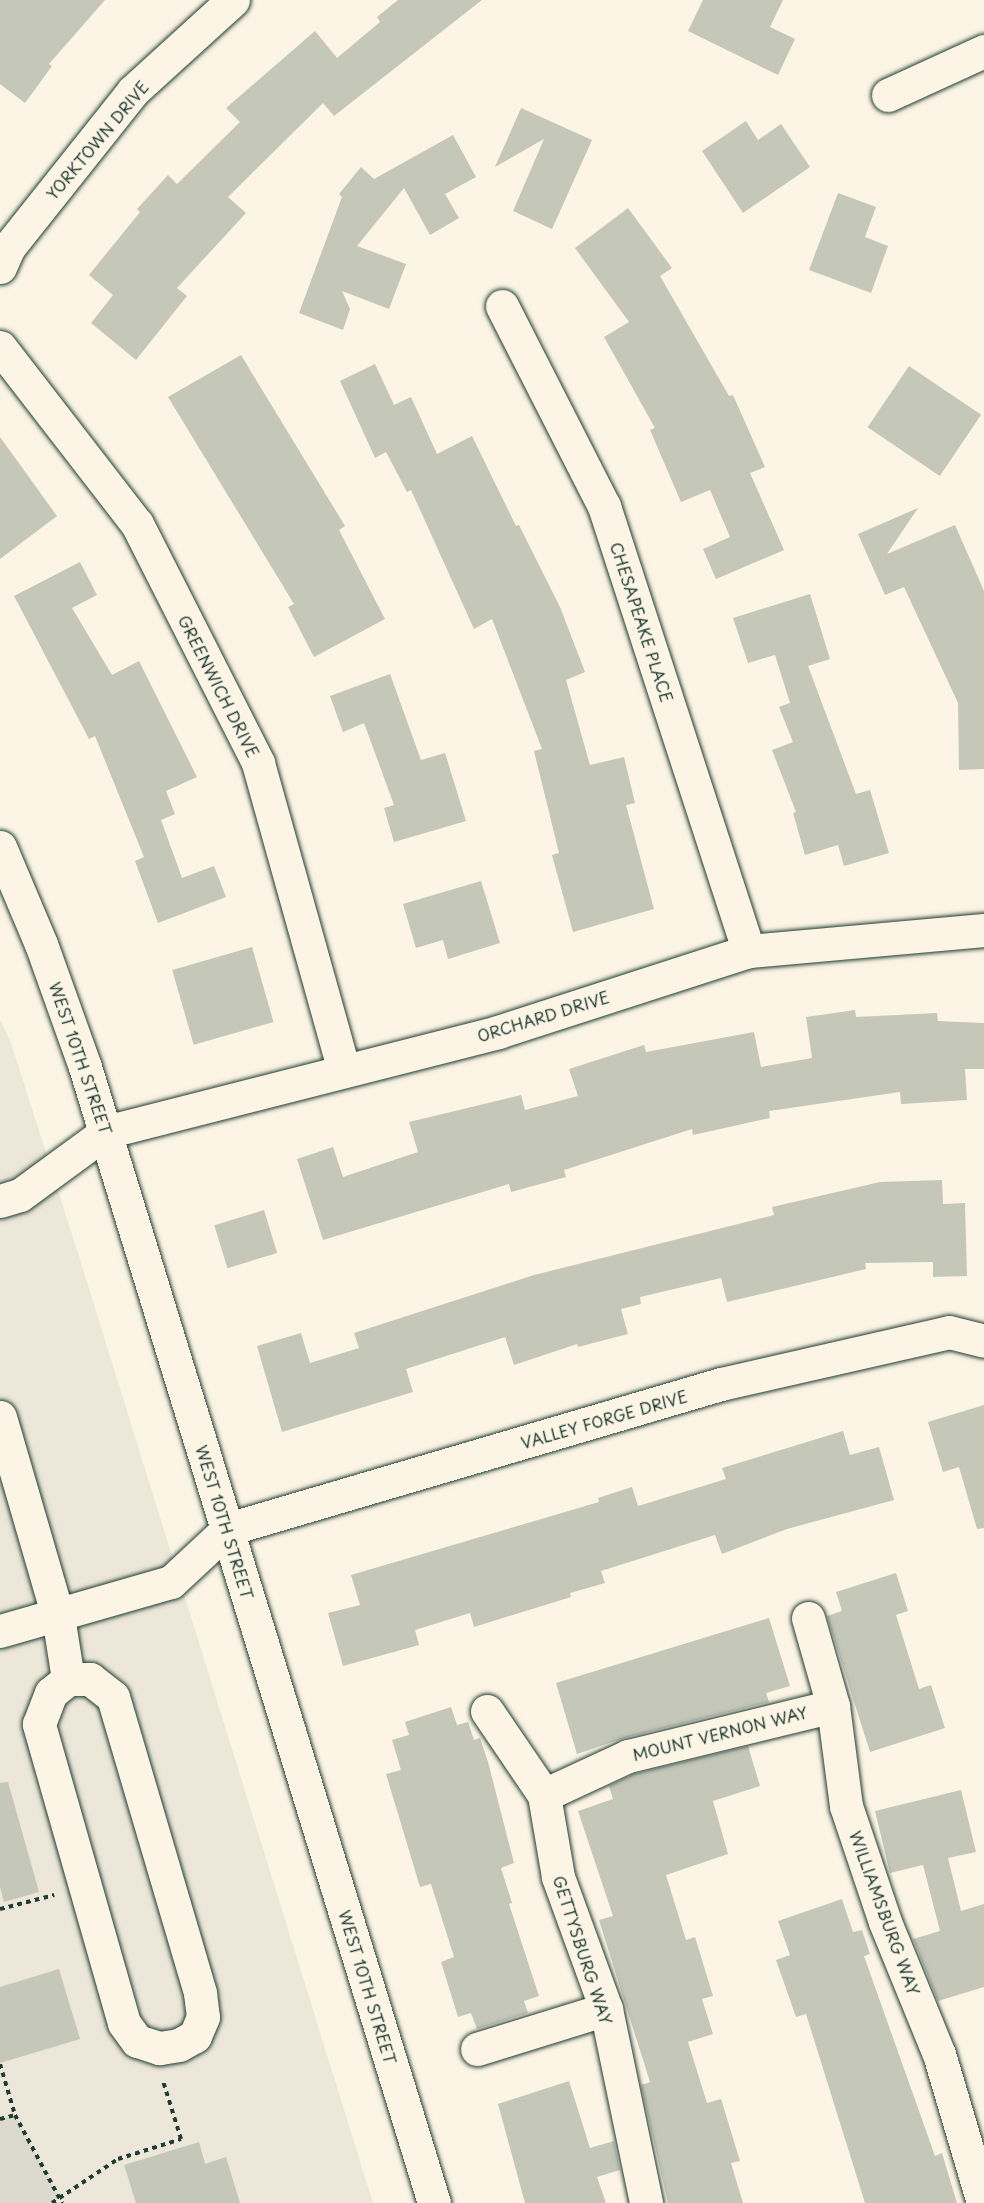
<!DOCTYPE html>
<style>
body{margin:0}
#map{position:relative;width:984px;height:2203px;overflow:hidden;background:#fcf5e5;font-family:"Playpen Sans",sans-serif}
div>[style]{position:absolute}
.built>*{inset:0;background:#ece7d8}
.green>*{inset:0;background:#dcdacc}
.building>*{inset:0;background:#c5c7b9;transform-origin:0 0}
.path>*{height:4px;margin-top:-2px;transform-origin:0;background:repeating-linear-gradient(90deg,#1f3d34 0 4.5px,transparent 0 9px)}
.roads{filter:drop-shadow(0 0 2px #1f3d34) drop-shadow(0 0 2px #1f3d34)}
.minor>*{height:33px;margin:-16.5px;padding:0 16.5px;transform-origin:16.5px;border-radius:16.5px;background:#fcf5e5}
span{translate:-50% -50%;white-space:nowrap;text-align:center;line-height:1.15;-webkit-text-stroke:6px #fcf5e5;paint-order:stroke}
.street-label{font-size:16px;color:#1f3d34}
</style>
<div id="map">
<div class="built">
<i style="clip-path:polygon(0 1019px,11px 1043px,77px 1250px,373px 2203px,0 2203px)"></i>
</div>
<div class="green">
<i style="clip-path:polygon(15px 2115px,59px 2197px,52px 2203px,0 2203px,0 2119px)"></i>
</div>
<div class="building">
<i style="clip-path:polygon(0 0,105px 0,49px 64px,52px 66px,25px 103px,0 84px)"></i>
<i style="clip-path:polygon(398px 0,482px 0,334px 116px,323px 103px,228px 197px,246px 213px,177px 288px,187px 296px,136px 360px,91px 323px,113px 295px,89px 275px,140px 212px,137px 209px,168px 175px,177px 184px,240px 122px,226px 108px,315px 31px,337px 58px,380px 22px,377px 17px)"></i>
<i style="clip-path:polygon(703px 0,783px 0,770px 27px,795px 39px,778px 75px,688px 31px)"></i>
<i style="clip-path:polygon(521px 108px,592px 140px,552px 229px,513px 211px,544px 139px,495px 167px)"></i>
<i style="clip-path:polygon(746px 121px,758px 140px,781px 124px,810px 167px,743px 213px,702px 151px)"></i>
<i style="clip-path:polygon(453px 135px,476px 177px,445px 194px,459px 218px,430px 235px,404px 188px,357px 246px,406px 264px,389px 309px,342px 291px,350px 309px,343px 330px,299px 313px,342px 197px,339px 194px,361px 167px,374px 179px)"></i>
<i style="clip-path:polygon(838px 193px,876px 207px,865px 237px,888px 246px,871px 293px,809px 270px)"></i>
<i style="clip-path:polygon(628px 208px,672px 268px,660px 276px,729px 396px,733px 395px,765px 467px,750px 473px,784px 550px,716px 579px,703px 549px,730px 537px,710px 490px,681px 502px,650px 430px,655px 428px,604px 337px,629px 322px,575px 248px)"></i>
<i style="clip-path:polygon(241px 355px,345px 526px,339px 530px,385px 619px,314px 657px,288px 607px,294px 604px,168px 397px)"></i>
<i style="clip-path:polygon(375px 364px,394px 405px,411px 397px,437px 454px,472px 436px,516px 526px,519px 525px,560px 607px,585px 672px,566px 680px,590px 765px,624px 757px,635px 803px,626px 805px,654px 909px,573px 932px,552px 855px,559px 853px,534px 751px,542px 749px,492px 619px,474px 629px,411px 490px,407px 492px,386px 452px,375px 458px,340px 381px)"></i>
<i style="left:909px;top:366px;width:87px;height:74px;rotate:34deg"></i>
<i style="clip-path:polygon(0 437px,57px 516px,0 559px)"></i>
<i style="clip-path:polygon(918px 508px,887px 554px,955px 525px,984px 591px,984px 769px,959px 770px,958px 703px,904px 587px,885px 595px,858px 534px)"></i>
<i style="clip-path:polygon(80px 562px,97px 595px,72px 608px,112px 675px,139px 661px,197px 777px,166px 791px,175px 814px,161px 820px,182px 878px,214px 866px,226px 897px,158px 923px,135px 861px,144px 857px,95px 736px,89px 739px,14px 596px)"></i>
<i style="clip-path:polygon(810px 594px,830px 659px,808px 666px,856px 794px,870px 790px,889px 853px,844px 866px,838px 845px,805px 855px,793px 813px,796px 812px,772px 750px,793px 742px,779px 707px,790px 703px,775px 655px,748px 663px,733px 618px)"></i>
<i style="clip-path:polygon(390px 674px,421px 760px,445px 753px,466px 821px,394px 842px,384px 808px,394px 805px,364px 723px,343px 732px,330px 696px)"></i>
<i style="clip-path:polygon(481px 881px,500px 943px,448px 959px,443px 940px,416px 948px,403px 904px)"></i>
<i style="left:252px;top:947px;width:78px;height:83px;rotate:74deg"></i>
<i style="clip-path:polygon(855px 1010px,856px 1017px,937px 1013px,938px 1021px,984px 1023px,984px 1069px,965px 1069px,967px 1100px,901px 1104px,900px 1092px,769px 1111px,770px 1118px,693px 1135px,692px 1129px,564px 1170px,566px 1177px,511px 1192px,509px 1184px,323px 1240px,297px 1159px,333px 1147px,343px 1177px,418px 1152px,409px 1122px,521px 1095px,525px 1110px,578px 1096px,569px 1069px,644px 1045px,646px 1052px,754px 1032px,761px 1067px,812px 1058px,806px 1017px)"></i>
<i style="clip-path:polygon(942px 1180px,943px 1204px,965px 1203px,967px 1276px,933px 1277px,933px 1262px,865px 1263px,866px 1269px,727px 1302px,721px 1278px,640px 1297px,641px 1304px,621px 1309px,628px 1334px,578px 1347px,577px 1344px,514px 1365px,505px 1337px,406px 1369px,413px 1392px,282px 1432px,257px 1346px,301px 1333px,310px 1363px,359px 1348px,354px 1333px,534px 1275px,774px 1215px,772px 1207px,880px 1182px)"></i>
<i style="left:264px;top:1210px;width:45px;height:52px;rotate:73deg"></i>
<i style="clip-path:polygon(984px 1405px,984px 1528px,977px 1529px,959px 1467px,943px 1472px,928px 1422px)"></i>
<i style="clip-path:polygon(843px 1431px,850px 1455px,879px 1447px,894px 1500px,787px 1529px,722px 1554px,715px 1535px,601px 1571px,605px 1583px,570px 1593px,571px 1597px,474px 1627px,470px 1613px,415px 1630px,419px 1645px,343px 1666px,328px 1613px,360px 1605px,351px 1575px,599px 1502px,598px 1498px,632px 1487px,638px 1506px,726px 1479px,722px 1468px)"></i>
<i style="clip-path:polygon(896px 1573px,908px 1611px,896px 1615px,919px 1689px,931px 1685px,945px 1728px,870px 1752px,827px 1616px,842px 1611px,836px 1592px)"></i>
<i style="clip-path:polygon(769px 1618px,790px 1686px,766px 1693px,769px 1702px,624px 1738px,577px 1754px,556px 1683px)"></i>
<i style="clip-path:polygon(451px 1707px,457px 1725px,468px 1722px,474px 1740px,480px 1738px,488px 1762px,514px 1863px,501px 1868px,512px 1903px,509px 1904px,539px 1996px,524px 2001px,528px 2013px,477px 2029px,471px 2013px,458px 2017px,441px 1962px,454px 1957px,431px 1884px,420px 1887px,386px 1774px,401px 1770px,392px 1740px,409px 1735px,405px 1722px)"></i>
<i style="clip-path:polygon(748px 1746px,760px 1786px,713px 1801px,728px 1854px,666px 1875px,686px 1940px,695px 1937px,713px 1996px,702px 1999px,713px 2034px,688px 2042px,707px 2103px,721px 2099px,740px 2161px,731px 2163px,743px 2203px,668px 2203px,641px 2085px,650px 2082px,599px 1920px,613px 1916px,578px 1811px,613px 1799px,609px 1786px,634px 1774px)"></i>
<i style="clip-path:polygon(8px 1782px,39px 1892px,4px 1902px,0 1887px,0 1783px)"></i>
<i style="clip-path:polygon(961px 1790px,976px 1852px,948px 1858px,961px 1911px,984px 1904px,984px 1987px,938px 2001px,913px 1939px,940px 1931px,923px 1865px,890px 1873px,875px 1811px)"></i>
<i style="clip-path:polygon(842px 1899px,853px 1932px,862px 1930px,870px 1954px,864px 1956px,935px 2156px,942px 2153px,957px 2203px,865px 2203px,806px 2014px,796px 2017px,776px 1960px,790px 1955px,778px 1921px)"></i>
<i style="clip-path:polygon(59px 1969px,80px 2039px,0 2063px,0 1987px)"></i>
<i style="clip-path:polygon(569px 2081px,590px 2148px,614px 2141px,620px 2170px,597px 2177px,606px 2203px,525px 2203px,498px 2104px)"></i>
<i style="clip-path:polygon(199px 2142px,205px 2164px,226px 2157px,240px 2203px,136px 2203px,124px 2165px)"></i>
</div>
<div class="path">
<i style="left:0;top:1909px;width:56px;rotate:-14.5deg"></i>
<i style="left:0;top:2064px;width:53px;rotate:73.6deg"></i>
<i style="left:15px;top:2115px;width:100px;rotate:61.9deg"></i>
<i style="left:0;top:2119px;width:16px;rotate:-15deg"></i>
<i style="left:52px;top:2203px;width:79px;rotate:-33.7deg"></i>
<i style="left:118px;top:2159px;width:66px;rotate:-17.6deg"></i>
<i style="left:181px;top:2139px;width:61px;rotate:-107.2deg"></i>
</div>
<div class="roads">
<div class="minor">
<i style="left:888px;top:95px;width:106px;rotate:-24.6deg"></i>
<i style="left:0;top:267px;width:22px;rotate:-66deg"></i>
<i style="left:9px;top:247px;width:199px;rotate:-51.5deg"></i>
<i style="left:133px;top:91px;width:135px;rotate:-42.3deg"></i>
<i style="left:502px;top:306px;width:225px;rotate:63deg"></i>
<i style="left:604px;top:506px;width:468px;rotate:72deg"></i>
<i style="left:0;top:347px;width:224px;rotate:52.3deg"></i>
<i style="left:137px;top:524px;width:268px;rotate:63.1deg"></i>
<i style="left:258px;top:763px;width:319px;rotate:74.4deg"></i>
<i style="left:0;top:847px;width:105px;rotate:67.1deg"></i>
<i style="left:41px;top:944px;width:131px;rotate:70.3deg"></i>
<i style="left:85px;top:1067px;width:1188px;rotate:72.92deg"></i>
<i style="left:0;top:1201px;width:21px;rotate:-17deg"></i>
<i style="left:20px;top:1195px;width:107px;rotate:-36.2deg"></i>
<i style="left:106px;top:1132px;width:405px;rotate:-14.3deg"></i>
<i style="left:498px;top:1032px;width:264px;rotate:-17.9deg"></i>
<i style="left:749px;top:951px;width:236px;rotate:-5.1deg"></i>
<i style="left:0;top:1417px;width:207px;rotate:73.8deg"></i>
<i style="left:58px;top:1616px;width:64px;rotate:81deg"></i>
<i style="left:808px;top:1618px;width:91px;rotate:74.1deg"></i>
<i style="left:833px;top:1706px;width:101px;rotate:82.6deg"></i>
<i style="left:846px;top:1806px;width:122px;rotate:71.4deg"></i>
<i style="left:885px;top:1922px;width:143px;rotate:67.8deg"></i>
<i style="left:939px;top:2054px;width:155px;rotate:73.5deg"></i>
<i style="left:0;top:1631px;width:178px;rotate:-16deg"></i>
<i style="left:171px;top:1582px;width:78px;rotate:-42.9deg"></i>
<i style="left:228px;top:1529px;width:514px;rotate:-16.39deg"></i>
<i style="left:721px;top:1384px;width:234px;rotate:-12.8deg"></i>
<i style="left:949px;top:1332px;width:36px;rotate:14deg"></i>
<i style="left:68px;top:1679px;width:22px"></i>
<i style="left:90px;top:1679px;width:29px;rotate:38deg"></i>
<i style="left:113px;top:1697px;width:309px;rotate:73.6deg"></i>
<i style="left:200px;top:1993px;width:24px;rotate:83deg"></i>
<i style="left:203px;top:2017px;width:21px;rotate:113deg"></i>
<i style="left:195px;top:2036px;width:18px;rotate:151deg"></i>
<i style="left:179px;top:2045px;width:20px;rotate:171deg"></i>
<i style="left:159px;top:2048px;width:23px;rotate:-162deg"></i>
<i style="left:137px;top:2041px;width:22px;rotate:-126deg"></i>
<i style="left:124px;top:2023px;width:311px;rotate:-105.9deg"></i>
<i style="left:39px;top:1724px;width:33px;rotate:-69deg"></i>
<i style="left:51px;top:1693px;width:22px;rotate:-39deg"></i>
<i style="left:487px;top:1711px;width:102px;rotate:55.8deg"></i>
<i style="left:544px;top:1795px;width:83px;rotate:80.3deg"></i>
<i style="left:558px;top:1877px;width:140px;rotate:70deg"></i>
<i style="left:606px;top:2009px;width:198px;rotate:78.3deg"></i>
<i style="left:544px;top:1795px;width:93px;rotate:-24.9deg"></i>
<i style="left:628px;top:1756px;width:211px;rotate:-13.7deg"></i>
<i style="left:477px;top:2049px;width:135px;rotate:-17.2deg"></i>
</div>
</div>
<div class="street-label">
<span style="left:97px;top:140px;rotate:-50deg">YORKTOWN DRIVE</span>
<span style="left:642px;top:622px;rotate:72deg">CHESAPEAKE PLACE</span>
<span style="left:219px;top:686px;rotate:63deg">GREENWICH DRIVE</span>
<span style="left:543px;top:1016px;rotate:-17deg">ORCHARD DRIVE</span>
<span style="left:81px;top:1058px;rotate:71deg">WEST 10TH STREET</span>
<span style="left:604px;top:1419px;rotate:-16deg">VALLEY FORGE DRIVE</span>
<span style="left:225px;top:1522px;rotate:73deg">WEST 10TH STREET</span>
<span style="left:720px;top:1733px;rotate:-14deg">MOUNT VERNON WAY</span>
<span style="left:885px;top:1913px;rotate:70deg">WILLIAMSBURG WAY</span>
<span style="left:583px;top:1950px;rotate:72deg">GETTYSBURG WAY</span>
<span style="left:368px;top:1987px;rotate:73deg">WEST 10TH STREET</span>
</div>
</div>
